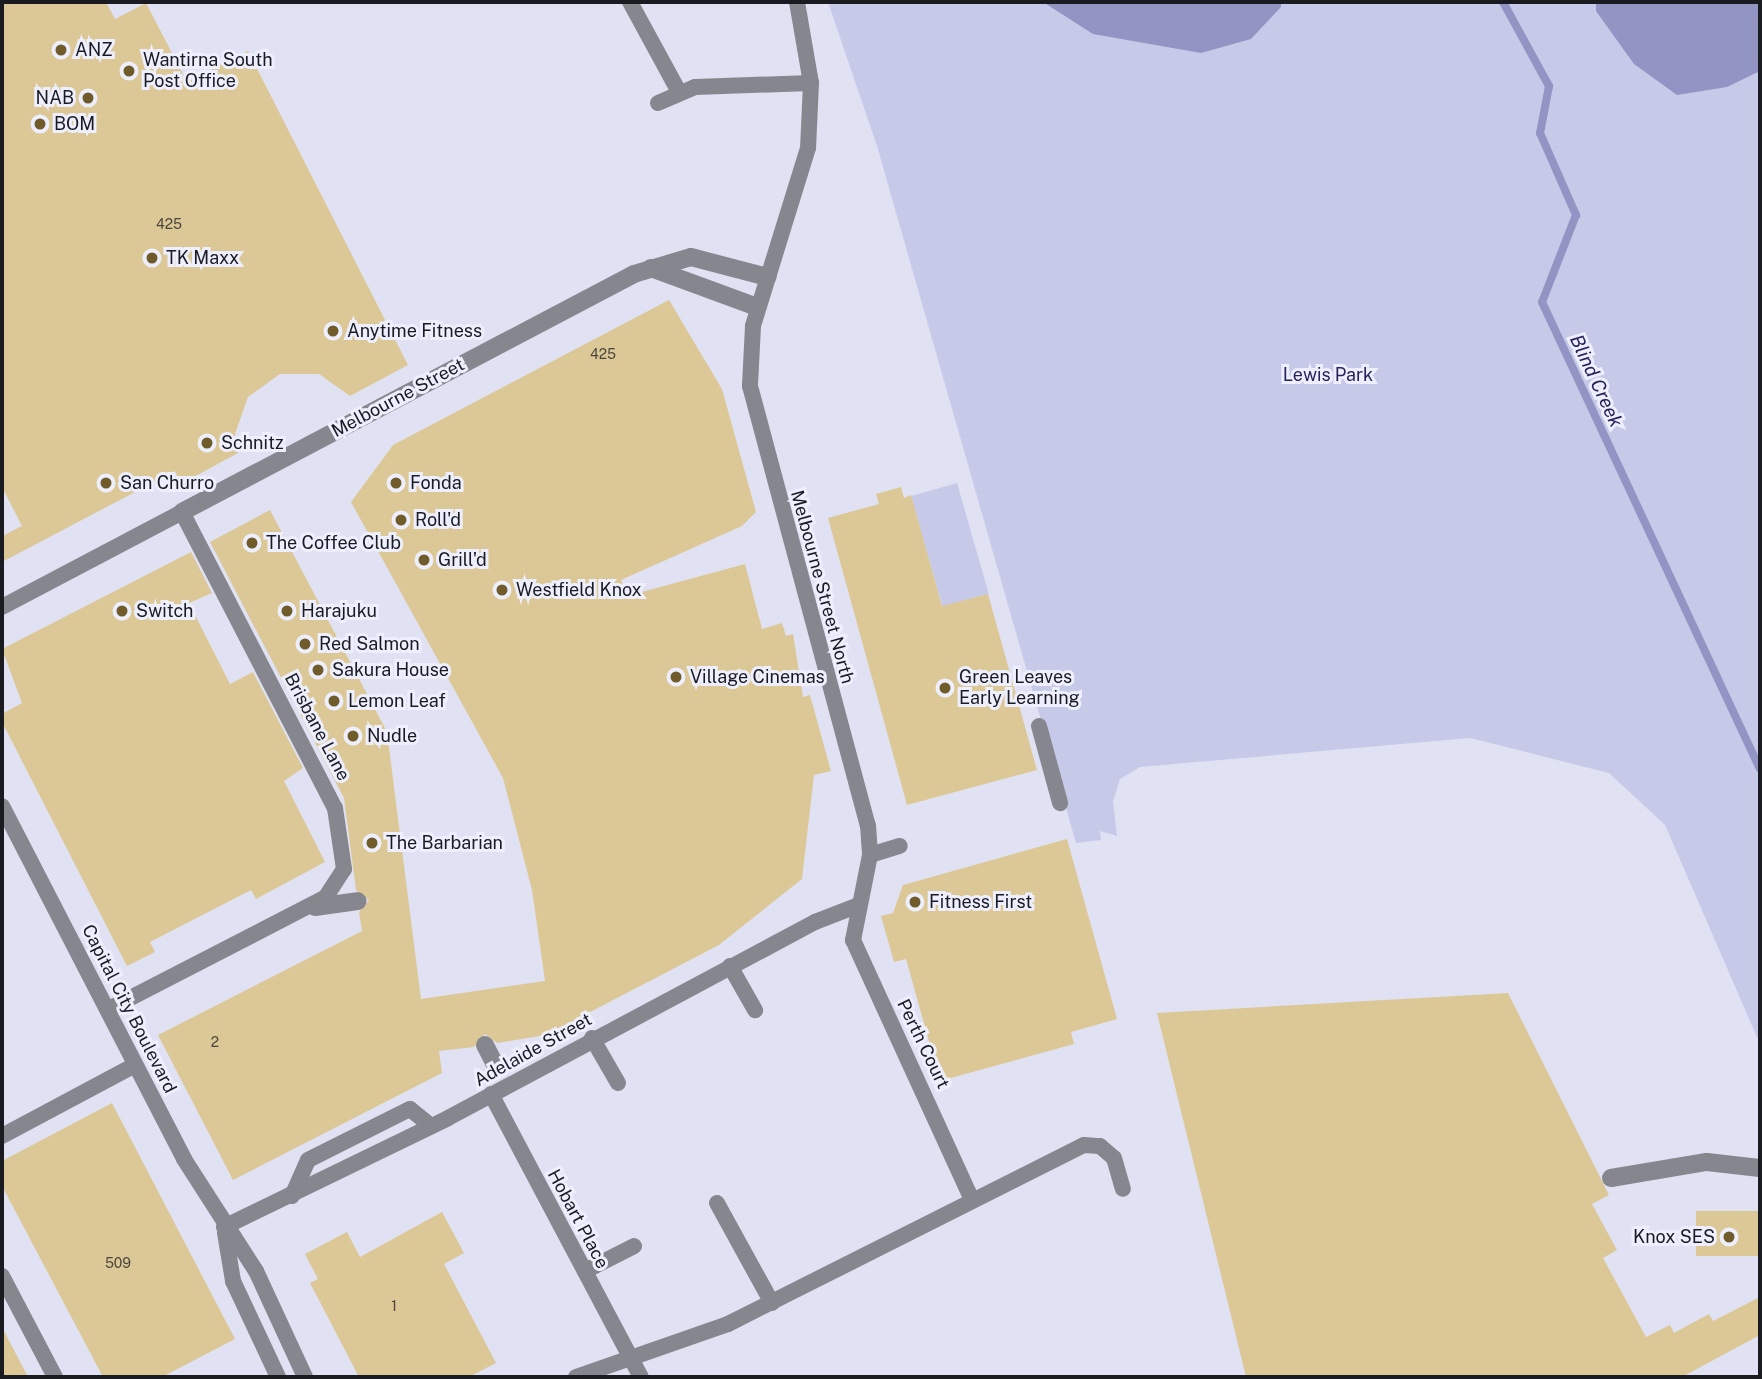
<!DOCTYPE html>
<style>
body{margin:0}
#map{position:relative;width:1762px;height:1379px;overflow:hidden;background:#e0e2f3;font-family:"Public Sans",sans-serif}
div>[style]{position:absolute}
.green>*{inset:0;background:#c7c9e8;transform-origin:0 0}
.water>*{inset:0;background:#9294c3}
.stream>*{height:8px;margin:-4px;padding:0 4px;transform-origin:4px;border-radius:4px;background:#9294c3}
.building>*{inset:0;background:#dcc896;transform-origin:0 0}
.service>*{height:16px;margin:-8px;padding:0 8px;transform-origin:8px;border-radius:8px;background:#86878e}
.pedestrian>*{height:18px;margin:-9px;padding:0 9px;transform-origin:9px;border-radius:9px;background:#86878e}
.minor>*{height:18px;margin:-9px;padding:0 9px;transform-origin:9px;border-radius:9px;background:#86878e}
.dots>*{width:19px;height:19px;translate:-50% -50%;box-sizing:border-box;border:4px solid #eeeffe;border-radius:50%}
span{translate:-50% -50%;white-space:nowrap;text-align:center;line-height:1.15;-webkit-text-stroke:6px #eeeffe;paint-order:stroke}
.number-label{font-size:14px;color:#4a463e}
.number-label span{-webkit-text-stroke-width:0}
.poi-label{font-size:18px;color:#1a1a21}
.left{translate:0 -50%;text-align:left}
.right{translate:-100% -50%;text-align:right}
.park-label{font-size:18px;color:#28225b}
.street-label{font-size:18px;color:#1a1a21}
.water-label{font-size:19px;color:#27215a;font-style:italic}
.frame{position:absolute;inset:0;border:4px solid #1a1a21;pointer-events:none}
</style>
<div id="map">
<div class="green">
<i style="clip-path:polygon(828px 2px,1760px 2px,1760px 1044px,1665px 825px,1609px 773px,1470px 738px,1140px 767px,1120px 779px,1113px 801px,1117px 836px,1100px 831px,1101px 840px,1076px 843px,877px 146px)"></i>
<i style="left:957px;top:483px;width:115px;height:48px;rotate:74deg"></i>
</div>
<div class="water">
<i style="clip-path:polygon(1043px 2px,1281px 2px,1281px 7px,1251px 39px,1201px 53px,1093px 34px)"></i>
<i style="clip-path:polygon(1596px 2px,1760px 2px,1760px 71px,1727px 87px,1677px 95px,1634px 64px,1596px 11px)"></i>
</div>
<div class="stream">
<i style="left:1503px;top:2px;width:96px;rotate:61.3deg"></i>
<i style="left:1549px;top:86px;width:48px;rotate:100.8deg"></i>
<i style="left:1540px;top:133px;width:90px;rotate:66.3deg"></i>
<i style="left:1576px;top:215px;width:93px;rotate:111.3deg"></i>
<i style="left:1542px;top:302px;width:515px;rotate:64.98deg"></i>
</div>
<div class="building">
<i style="clip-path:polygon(2px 2px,106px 2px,115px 19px,146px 3px,187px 82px,248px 51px,408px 365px,350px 396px,319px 374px,280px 374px,248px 397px,235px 434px,238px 453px,181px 484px,175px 471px,2px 562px,2px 536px,22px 526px,2px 487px)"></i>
<i style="clip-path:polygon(669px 300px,722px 389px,756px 512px,742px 526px,621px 580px,627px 596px,745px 564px,762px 629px,782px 623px,786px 636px,793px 634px,803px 697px,810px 695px,831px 771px,814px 775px,802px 879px,719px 945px,546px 1035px,497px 1043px,485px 1034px,474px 1047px,439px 1051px,442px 1073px,233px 1180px,158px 1035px,362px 931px,359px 912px,369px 900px,356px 890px,344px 798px,210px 542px,270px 510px,387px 732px,421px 999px,545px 981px,532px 890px,503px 778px,351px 502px,393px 445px)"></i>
<i style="clip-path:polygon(901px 487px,904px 498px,911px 495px,942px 606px,988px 594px,1037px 770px,907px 805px,828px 518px,879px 504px,876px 494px)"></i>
<i style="clip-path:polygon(191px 552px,212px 593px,189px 603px,230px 684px,253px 672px,303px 768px,284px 781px,325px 862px,256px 899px,251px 890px,150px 942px,155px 952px,127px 966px,2px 722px,2px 714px,22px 703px,2px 649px)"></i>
<i style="clip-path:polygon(1067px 839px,1117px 1019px,1071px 1032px,1074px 1044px,940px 1081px,906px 959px,894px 962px,881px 916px,893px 913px,903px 885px)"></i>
<i style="clip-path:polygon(1508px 993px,1609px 1195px,1592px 1204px,1617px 1250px,1603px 1258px,1646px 1337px,1670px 1325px,1674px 1333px,1709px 1314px,1713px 1321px,1760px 1297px,1760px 1335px,1682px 1377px,1246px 1377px,1157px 1013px)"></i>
<i style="clip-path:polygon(112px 1103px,235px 1339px,162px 1377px,103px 1377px,2px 1186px,2px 1161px)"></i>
<i style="left:1760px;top:1211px;width:45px;height:64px;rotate:90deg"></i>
<i style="clip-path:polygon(442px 1212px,464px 1253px,444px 1264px,496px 1363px,469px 1377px,359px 1377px,310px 1283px,318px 1279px,305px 1254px,347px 1232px,360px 1257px)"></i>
<i style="clip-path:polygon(2px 1327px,28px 1377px,2px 1377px)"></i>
</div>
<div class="service">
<i style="left:630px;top:2px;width:100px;rotate:61.4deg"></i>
<i style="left:797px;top:2px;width:82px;rotate:80.2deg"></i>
<i style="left:811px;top:83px;width:65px;rotate:92.6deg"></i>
<i style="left:808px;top:148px;width:186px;rotate:107.2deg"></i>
<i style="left:753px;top:326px;width:60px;rotate:92.9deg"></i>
<i style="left:750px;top:386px;width:455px;rotate:75deg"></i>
<i style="left:868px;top:825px;width:30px;rotate:86deg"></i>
<i style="left:870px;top:855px;width:87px;rotate:101.3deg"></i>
<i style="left:853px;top:940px;width:284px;rotate:65.4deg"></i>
<i style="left:658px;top:103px;width:40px;rotate:-23.4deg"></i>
<i style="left:695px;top:87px;width:116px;rotate:-2deg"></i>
<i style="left:2px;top:607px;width:204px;rotate:-27.8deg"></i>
<i style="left:182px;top:512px;width:333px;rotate:62.7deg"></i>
<i style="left:335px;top:808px;width:62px;rotate:81.6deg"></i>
<i style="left:344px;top:869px;width:33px;rotate:123deg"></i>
<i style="left:326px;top:897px;width:244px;rotate:152.7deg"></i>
<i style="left:1039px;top:726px;width:80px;rotate:74.7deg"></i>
<i style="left:2px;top:806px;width:397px;rotate:62.7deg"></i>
<i style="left:184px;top:1159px;width:133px;rotate:57.3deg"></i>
<i style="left:256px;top:1271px;width:117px;rotate:65.2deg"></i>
<i style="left:870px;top:855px;width:31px;rotate:-17deg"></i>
<i style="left:730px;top:966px;width:51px;rotate:60.4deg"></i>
<i style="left:592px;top:1038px;width:52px;rotate:60deg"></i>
<i style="left:491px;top:1094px;width:320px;rotate:62.1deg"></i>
<i style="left:2px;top:1136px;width:151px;rotate:-28.1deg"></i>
<i style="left:292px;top:1196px;width:39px;rotate:-66deg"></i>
<i style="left:308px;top:1160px;width:114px;rotate:-26.6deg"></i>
<i style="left:410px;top:1109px;width:27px;rotate:39deg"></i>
<i style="left:717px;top:1203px;width:114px;rotate:61.2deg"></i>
<i style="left:224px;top:1227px;width:249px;rotate:-25.9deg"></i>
<i style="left:448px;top:1118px;width:416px;rotate:-28.1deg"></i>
<i style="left:815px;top:922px;width:47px;rotate:-21.1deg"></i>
<i style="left:225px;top:1233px;width:49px;rotate:80.5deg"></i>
<i style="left:233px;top:1281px;width:106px;rotate:64.9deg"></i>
<i style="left:585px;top:1271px;width:55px;rotate:-27deg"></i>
<i style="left:2px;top:1276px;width:114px;rotate:62.3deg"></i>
<i style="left:576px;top:1377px;width:161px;rotate:-19.2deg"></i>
<i style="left:728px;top:1324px;width:398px;rotate:-26.7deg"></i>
<i style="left:1084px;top:1145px;width:16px;rotate:4deg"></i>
<i style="left:1100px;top:1146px;width:18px;rotate:41deg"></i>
<i style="left:1114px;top:1158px;width:32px;rotate:74deg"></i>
</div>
<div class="pedestrian">
<i style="left:651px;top:268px;width:113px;rotate:20.2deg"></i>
<i style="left:182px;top:512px;width:511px;rotate:-27.77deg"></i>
<i style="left:634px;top:274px;width:59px;rotate:-16.6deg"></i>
<i style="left:691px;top:257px;width:79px;rotate:14.7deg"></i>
<i style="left:315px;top:907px;width:43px;rotate:-7.9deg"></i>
<i style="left:485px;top:1045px;width:20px;rotate:63deg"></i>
</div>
<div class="minor">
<i style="left:1611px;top:1178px;width:97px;rotate:-9.5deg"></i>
<i style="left:1707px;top:1162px;width:53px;rotate:6.5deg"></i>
</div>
<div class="dots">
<i style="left:61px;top:50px;background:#6f5c2a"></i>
<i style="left:129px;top:71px;background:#6f5c2a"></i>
<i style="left:88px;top:98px;background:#6f5c2a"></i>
<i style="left:40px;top:124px;background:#6f5c2a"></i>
<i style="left:152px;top:258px;background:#6f5c2a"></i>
<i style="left:333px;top:331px;background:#6f5c2a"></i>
<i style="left:207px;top:443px;background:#6f5c2a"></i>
<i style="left:106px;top:483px;background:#6f5c2a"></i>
<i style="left:396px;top:483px;background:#6f5c2a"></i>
<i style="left:401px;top:520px;background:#6f5c2a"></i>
<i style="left:252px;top:543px;background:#6f5c2a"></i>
<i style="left:424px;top:560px;background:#6f5c2a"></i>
<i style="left:502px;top:590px;background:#6f5c2a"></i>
<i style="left:122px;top:611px;background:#6f5c2a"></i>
<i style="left:287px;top:611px;background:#6f5c2a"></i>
<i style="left:305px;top:644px;background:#6f5c2a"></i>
<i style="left:318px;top:670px;background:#6f5c2a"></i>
<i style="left:676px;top:677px;background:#6f5c2a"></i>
<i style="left:945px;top:688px;background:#6f5c2a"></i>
<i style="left:334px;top:701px;background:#6f5c2a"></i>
<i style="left:353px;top:736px;background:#6f5c2a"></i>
<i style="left:372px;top:843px;background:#6f5c2a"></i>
<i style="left:915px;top:902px;background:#6f5c2a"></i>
<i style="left:1729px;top:1237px;background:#6f5c2a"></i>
</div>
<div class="number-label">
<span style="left:169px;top:224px">425</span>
<span style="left:603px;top:354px">425</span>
<span style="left:215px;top:1042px">2</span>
<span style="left:118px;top:1263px">509</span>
<span style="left:394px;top:1306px">1</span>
</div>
<div class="poi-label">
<span class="left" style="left:75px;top:50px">ANZ</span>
<span class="left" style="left:143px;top:71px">Wantirna South<br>Post Office</span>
<span class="right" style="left:74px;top:98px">NAB</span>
<span class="left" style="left:54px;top:124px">BOM</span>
<span class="left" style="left:166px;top:258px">TK Maxx</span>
<span class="left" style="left:347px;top:331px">Anytime Fitness</span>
<span class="left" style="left:221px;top:443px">Schnitz</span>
<span class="left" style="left:120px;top:483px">San Churro</span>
<span class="left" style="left:410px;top:483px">Fonda</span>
<span class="left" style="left:415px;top:520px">Roll'd</span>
<span class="left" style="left:266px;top:543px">The Coffee Club</span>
<span class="left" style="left:438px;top:560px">Grill'd</span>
<span class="left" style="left:516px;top:590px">Westfield Knox</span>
<span class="left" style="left:136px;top:611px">Switch</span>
<span class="left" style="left:301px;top:611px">Harajuku</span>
<span class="left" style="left:319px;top:644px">Red Salmon</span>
<span class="left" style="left:332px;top:670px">Sakura House</span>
<span class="left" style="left:690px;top:677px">Village Cinemas</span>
<span class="left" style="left:959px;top:688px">Green Leaves<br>Early Learning</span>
<span class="left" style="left:348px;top:701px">Lemon Leaf</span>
<span class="left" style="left:367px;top:736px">Nudle</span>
<span class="left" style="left:386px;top:843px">The Barbarian</span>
<span class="left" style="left:929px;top:902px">Fitness First</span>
<span class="right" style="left:1715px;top:1237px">Knox SES</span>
</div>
<div class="park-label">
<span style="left:1328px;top:375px">Lewis Park</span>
</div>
<div class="street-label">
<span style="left:398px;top:398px;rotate:-28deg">Melbourne Street</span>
<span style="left:822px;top:587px;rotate:75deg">Melbourne Street North</span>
<span style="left:317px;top:727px;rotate:62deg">Brisbane Lane</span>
<span style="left:129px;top:1009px;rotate:63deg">Capital City Boulevard</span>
<span style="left:923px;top:1044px;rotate:64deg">Perth Court</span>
<span style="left:533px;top:1050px;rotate:-29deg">Adelaide Street</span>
<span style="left:578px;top:1219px;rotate:62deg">Hobart Place</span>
</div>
<div class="water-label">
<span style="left:1596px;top:381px;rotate:65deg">Blind Creek</span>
</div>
<div class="frame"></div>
</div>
